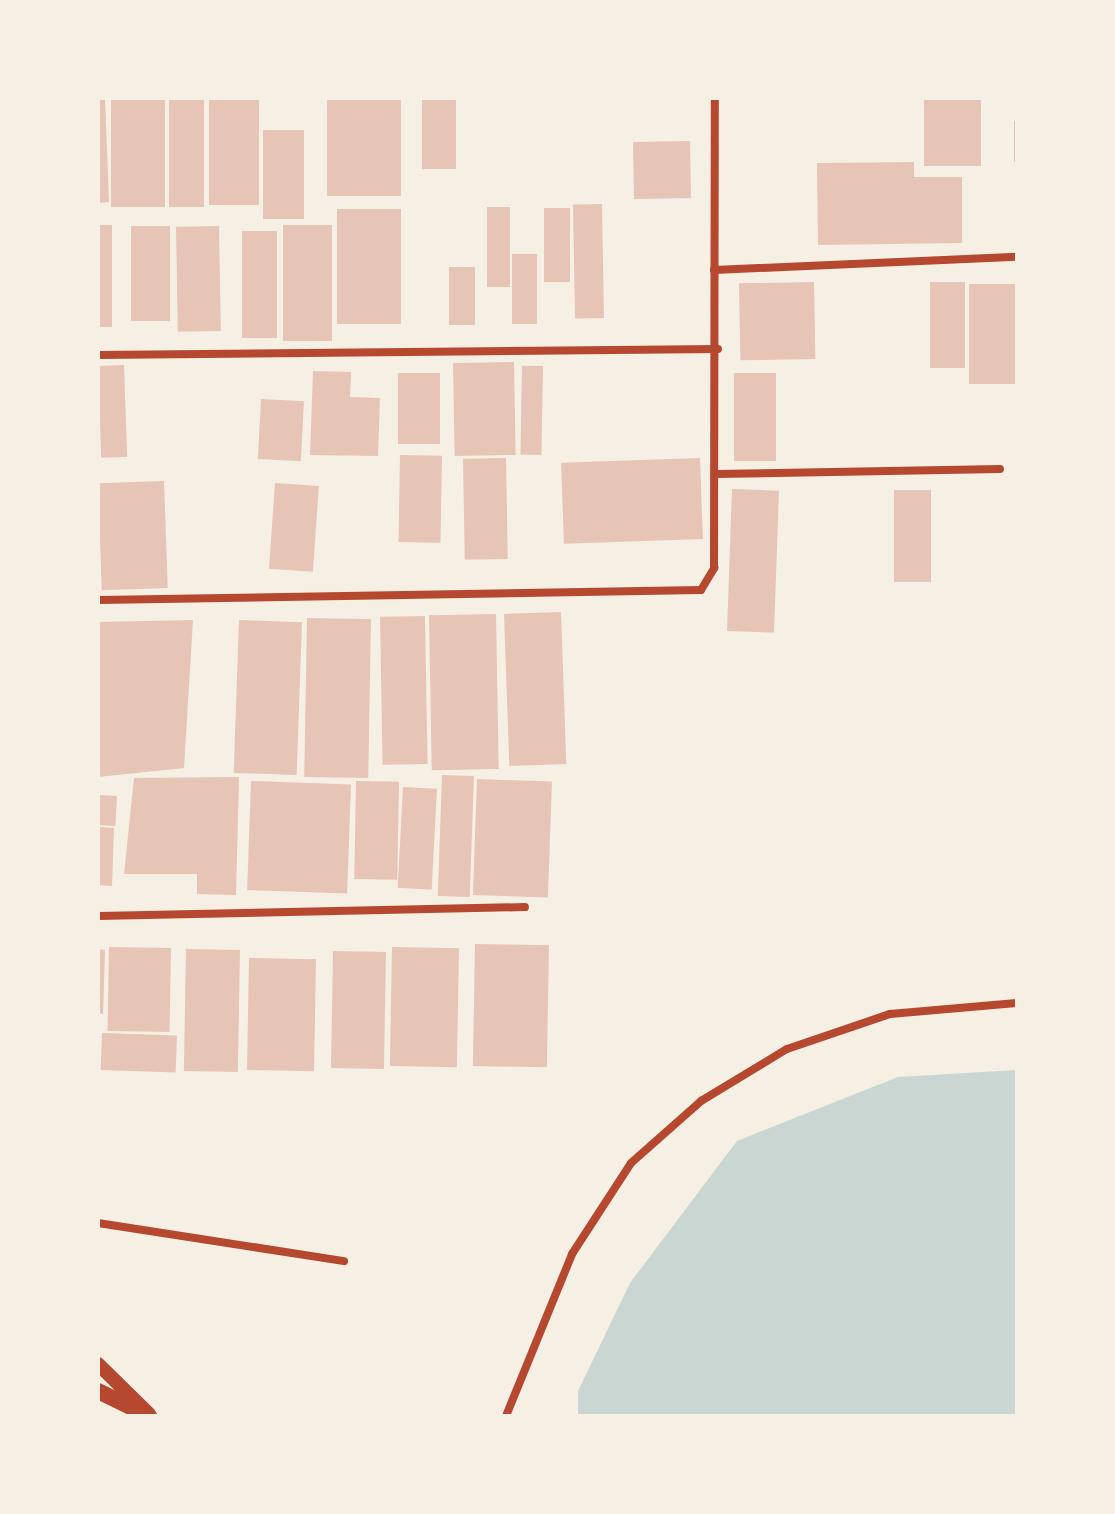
<!DOCTYPE html>
<style>
body{margin:0}
#map{position:relative;width:1115px;height:1514px;overflow:hidden;background:#f6efe4;font-family:Commissioner,sans-serif}
div>[style]{position:absolute}
.water>*{inset:0;background:#c9d6d2}
.building>*{inset:0;background:#e6c5b7;transform-origin:0 0}
.minor>*{height:8px;margin:-4px;padding:0 4px;transform-origin:4px;border-radius:4px;background:#b5482f}
.tertiary>*{height:14px;margin:-7px;padding:0 7px;transform-origin:7px;border-radius:7px;background:#b5482f}
.secondary>*{height:16px;margin:-8px;padding:0 8px;transform-origin:8px;border-radius:8px;background:#b5482f}
span{translate:-50% -50%;white-space:nowrap;text-align:center;line-height:1.15;-webkit-text-stroke:7px #f6efe4;paint-order:stroke}
.frame{position:absolute;inset:0;border:100px solid #f6efe4;pointer-events:none}
</style>
<div id="map">
<div class="water">
<i style="clip-path:polygon(1017px 1070px,1017px 1416px,578px 1416px,578px 1391px,630px 1283px,737px 1141px,898px 1077px)"></i>
</div>
<div class="building">
<i style="clip-path:polygon(98px 98px,105px 98px,109px 202px,98px 203px)"></i>
<i style="left:111px;top:98px;width:54px;height:109px"></i>
<i style="left:169px;top:98px;width:35px;height:109px"></i>
<i style="left:209px;top:98px;width:50px;height:107px"></i>
<i style="left:327px;top:98px;width:74px;height:98px"></i>
<i style="left:422px;top:98px;width:34px;height:71px"></i>
<i style="left:924px;top:98px;width:57px;height:68px"></i>
<i style="left:1014px;top:121px;width:3px;height:41px"></i>
<i style="left:263px;top:130px;width:41px;height:89px"></i>
<i style="left:690px;top:141px;width:57px;height:57px;rotate:89deg"></i>
<i style="clip-path:polygon(914px 162px,914px 177px,962px 177px,962px 243px,818px 245px,817px 163px)"></i>
<i style="left:602px;top:204px;width:114px;height:29px;rotate:89deg"></i>
<i style="left:487px;top:207px;width:23px;height:80px"></i>
<i style="left:544px;top:208px;width:26px;height:74px"></i>
<i style="left:401px;top:209px;width:115px;height:64px;rotate:90deg"></i>
<i style="left:98px;top:225px;width:14px;height:102px"></i>
<i style="left:283px;top:225px;width:49px;height:116px"></i>
<i style="left:131px;top:226px;width:39px;height:95px"></i>
<i style="left:219px;top:226px;width:105px;height:43px;rotate:89deg"></i>
<i style="left:242px;top:231px;width:35px;height:107px"></i>
<i style="left:512px;top:254px;width:25px;height:70px"></i>
<i style="left:449px;top:267px;width:26px;height:58px"></i>
<i style="left:814px;top:282px;width:77px;height:75px;rotate:89deg"></i>
<i style="left:930px;top:282px;width:35px;height:86px"></i>
<i style="left:969px;top:284px;width:48px;height:100px"></i>
<i style="left:514px;top:362px;width:93px;height:61px;rotate:89deg"></i>
<i style="left:124px;top:365px;width:92px;height:26px;rotate:88deg"></i>
<i style="left:543px;top:366px;width:89px;height:21px;rotate:91deg"></i>
<i style="clip-path:polygon(313px 371px,351px 372px,350px 397px,380px 398px,378px 456px,310px 455px)"></i>
<i style="left:398px;top:373px;width:42px;height:71px"></i>
<i style="left:734px;top:373px;width:42px;height:88px"></i>
<i style="left:261px;top:399px;width:43px;height:60px;rotate:3deg"></i>
<i style="left:400px;top:455px;width:42px;height:87px;rotate:1deg"></i>
<i style="left:506px;top:458px;width:101px;height:43px;rotate:89deg"></i>
<i style="left:700px;top:458px;width:81px;height:139px;rotate:88deg"></i>
<i style="left:164px;top:481px;width:107px;height:66px;rotate:88deg"></i>
<i style="left:275px;top:483px;width:44px;height:86px;rotate:4deg"></i>
<i style="left:732px;top:489px;width:47px;height:142px;rotate:2deg"></i>
<i style="left:894px;top:490px;width:37px;height:92px"></i>
<i style="left:561px;top:612px;width:152px;height:57px;rotate:88deg"></i>
<i style="left:496px;top:614px;width:155px;height:67px;rotate:89deg"></i>
<i style="left:425px;top:616px;width:148px;height:45px;rotate:89deg"></i>
<i style="left:307px;top:618px;width:64px;height:159px;rotate:1deg"></i>
<i style="clip-path:polygon(193px 620px,184px 768px,98px 777px,98px 622px)"></i>
<i style="left:239px;top:620px;width:63px;height:153px;rotate:2deg"></i>
<i style="left:442px;top:775px;width:32px;height:121px;rotate:2deg"></i>
<i style="clip-path:polygon(239px 777px,236px 895px,197px 894px,197px 874px,124px 874px,134px 778px)"></i>
<i style="left:477px;top:779px;width:75px;height:116px;rotate:2deg"></i>
<i style="left:251px;top:781px;width:100px;height:109px;rotate:2deg"></i>
<i style="left:356px;top:781px;width:43px;height:98px;rotate:1deg"></i>
<i style="left:403px;top:787px;width:34px;height:101px;rotate:3deg"></i>
<i style="left:98px;top:795px;width:19px;height:30px;rotate:3deg"></i>
<i style="clip-path:polygon(98px 827px,114px 828px,112px 886px,98px 885px)"></i>
<i style="left:475px;top:944px;width:74px;height:122px;rotate:1deg"></i>
<i style="left:109px;top:947px;width:62px;height:84px;rotate:1deg"></i>
<i style="left:392px;top:947px;width:67px;height:119px;rotate:1deg"></i>
<i style="clip-path:polygon(98px 949px,105px 950px,103px 1014px,98px 1013px)"></i>
<i style="left:186px;top:949px;width:54px;height:122px;rotate:1deg"></i>
<i style="left:333px;top:951px;width:53px;height:117px;rotate:1deg"></i>
<i style="left:249px;top:958px;width:67px;height:112px;rotate:1deg"></i>
<i style="left:102px;top:1033px;width:75px;height:37px;rotate:2deg"></i>
</div>
<div class="minor">
<i style="left:714px;top:270px;width:303px;rotate:-2.5deg"></i>
<i style="left:98px;top:355px;width:620px;rotate:-0.55deg"></i>
<i style="left:716px;top:474px;width:284px;rotate:-1deg"></i>
<i style="left:98px;top:600px;width:603px;rotate:-0.95deg"></i>
<i style="left:701px;top:590px;width:26px;rotate:-59deg"></i>
<i style="left:714px;top:568px;width:470px;rotate:-89.9deg"></i>
<i style="left:98px;top:916px;width:427px;rotate:-1.2deg"></i>
<i style="left:98px;top:1223px;width:249px;rotate:8.8deg"></i>
<i style="left:506px;top:1416px;width:175px;rotate:-67.8deg"></i>
<i style="left:572px;top:1254px;width:108px;rotate:-57deg"></i>
<i style="left:631px;top:1163px;width:94px;rotate:-41.5deg"></i>
<i style="left:701px;top:1101px;width:100px;rotate:-31.2deg"></i>
<i style="left:787px;top:1049px;width:109px;rotate:-18.8deg"></i>
<i style="left:890px;top:1014px;width:127px;rotate:-5deg"></i>
</div>
<div class="tertiary">
<i style="left:98px;top:1364px;width:71px;rotate:44.4deg"></i>
</div>
<div class="secondary">
<i style="left:98px;top:1391px;width:57px;rotate:26.1deg"></i>
</div>
<div class="frame"></div>
</div>
